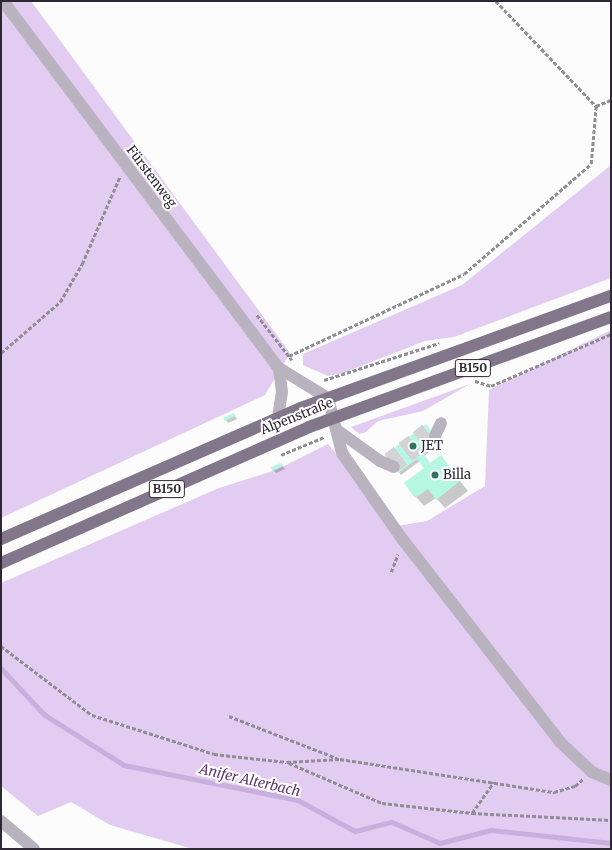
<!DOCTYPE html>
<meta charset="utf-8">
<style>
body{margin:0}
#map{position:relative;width:612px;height:850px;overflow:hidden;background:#fcfcfc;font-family:Merriweather,serif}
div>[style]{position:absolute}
.green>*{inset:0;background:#e2ccf2}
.shadow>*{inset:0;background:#0003}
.stream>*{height:4.5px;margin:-2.25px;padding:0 2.25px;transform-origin:2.25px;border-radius:2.25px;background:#c9afdd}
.building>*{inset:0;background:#b6f7e2}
.minor-tunnel>*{height:12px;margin-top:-6px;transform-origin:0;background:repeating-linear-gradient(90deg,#d3d2d4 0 12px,transparent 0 18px)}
.path>*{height:2.5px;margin-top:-1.25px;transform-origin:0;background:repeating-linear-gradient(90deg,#908d93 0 4px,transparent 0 6px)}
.minor>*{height:12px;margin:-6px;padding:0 6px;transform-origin:6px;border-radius:6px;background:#b9b3bf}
.major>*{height:12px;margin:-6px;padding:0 6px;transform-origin:6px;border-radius:6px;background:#82768b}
.dots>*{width:11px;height:11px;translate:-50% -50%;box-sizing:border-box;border:2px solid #fff;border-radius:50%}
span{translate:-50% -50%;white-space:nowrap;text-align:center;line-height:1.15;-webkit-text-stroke:4px #fff;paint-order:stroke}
.shield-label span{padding:1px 3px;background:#fff;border:1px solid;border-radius:3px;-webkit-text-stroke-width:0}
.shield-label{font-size:12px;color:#2e2833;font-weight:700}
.street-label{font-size:13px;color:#2e2833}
.poi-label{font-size:13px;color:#2e2833}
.left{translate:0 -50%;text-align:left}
.water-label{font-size:14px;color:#5e3b74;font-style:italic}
.frame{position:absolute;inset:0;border:2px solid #2e2833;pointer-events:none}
</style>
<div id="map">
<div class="green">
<i style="clip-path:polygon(1px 1px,31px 1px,290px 353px,265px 395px,1px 518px)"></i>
<i style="clip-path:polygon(611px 165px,611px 278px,454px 337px,425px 341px,343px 373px,328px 376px,303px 365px,303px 354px,462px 285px)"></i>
<i style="clip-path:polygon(611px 330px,611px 849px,193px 849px,110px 825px,71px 802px,38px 816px,1px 786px,1px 583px,219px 488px,276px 470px,328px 444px,397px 526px,427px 521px,485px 486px,489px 390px)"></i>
<i style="clip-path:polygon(470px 384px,423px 411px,378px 421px,366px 432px,359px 434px,351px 427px)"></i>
</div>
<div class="shadow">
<i style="clip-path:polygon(234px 414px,237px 419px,228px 423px,226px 420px)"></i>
<i style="clip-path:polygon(428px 428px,440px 444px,424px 456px,431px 464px,441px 457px,468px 491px,445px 508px,436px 498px,424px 506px,416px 497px,425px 468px,420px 461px,401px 475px,399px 472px)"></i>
<i style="clip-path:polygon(281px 464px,285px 469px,276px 473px,273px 470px)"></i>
</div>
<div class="stream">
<i style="left:1px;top:668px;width:64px;rotate:46.9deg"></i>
<i style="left:45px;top:715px;width:93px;rotate:32.3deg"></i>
<i style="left:124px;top:765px;width:177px;rotate:11.4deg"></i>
<i style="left:298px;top:800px;width:65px;rotate:28.5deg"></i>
<i style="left:355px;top:831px;width:38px;rotate:-14deg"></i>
<i style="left:392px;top:822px;width:52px;rotate:23.6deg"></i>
<i style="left:440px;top:843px;width:53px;rotate:-14.3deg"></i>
<i style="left:491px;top:830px;width:121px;rotate:6.2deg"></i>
</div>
<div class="building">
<i style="clip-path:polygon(234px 413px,235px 416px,225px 421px,223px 418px)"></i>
<i style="clip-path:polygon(426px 424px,438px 441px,423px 453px,430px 463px,441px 455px,460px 481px,436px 500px,428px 489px,415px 498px,404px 483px,424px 468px,417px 459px,398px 473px,385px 455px)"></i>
<i style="clip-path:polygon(281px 463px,283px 466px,272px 471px,271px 467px)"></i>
</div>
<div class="minor-tunnel">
<i style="left:388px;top:459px;width:51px;rotate:-37.8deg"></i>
<i style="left:394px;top:467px;width:51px;rotate:-37.1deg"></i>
</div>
<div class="path">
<i style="left:496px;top:1px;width:145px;rotate:46.4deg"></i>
<i style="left:257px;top:315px;width:57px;rotate:52.1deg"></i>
<i style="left:1px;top:353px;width:78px;rotate:-40.8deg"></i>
<i style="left:60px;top:302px;width:44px;rotate:-59.9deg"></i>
<i style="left:82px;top:264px;width:96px;rotate:-66.6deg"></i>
<i style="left:289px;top:356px;width:193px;rotate:-25.1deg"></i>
<i style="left:464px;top:274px;width:168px;rotate:-40.9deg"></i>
<i style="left:591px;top:164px;width:58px;rotate:-85.1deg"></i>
<i style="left:596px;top:106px;width:16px;rotate:-22deg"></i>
<i style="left:324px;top:380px;width:121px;rotate:-17.8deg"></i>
<i style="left:475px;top:381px;width:17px;rotate:17deg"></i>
<i style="left:491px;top:386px;width:131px;rotate:-23.4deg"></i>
<i style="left:281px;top:455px;width:47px;rotate:-22.7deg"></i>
<i style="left:391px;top:572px;width:19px;rotate:-69deg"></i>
<i style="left:1px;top:646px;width:114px;rotate:37.2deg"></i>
<i style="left:92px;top:715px;width:128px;rotate:17.7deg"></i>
<i style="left:214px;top:754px;width:73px;rotate:6.3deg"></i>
<i style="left:287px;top:762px;width:53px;rotate:-3.2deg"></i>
<i style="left:340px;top:759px;width:217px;rotate:8.8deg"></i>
<i style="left:554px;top:792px;width:22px;rotate:-16deg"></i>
<i style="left:575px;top:786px;width:11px;rotate:-41deg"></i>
<i style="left:229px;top:716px;width:116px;rotate:21.3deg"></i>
<i style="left:289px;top:763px;width:101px;rotate:23.3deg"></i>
<i style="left:382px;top:803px;width:91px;rotate:6.3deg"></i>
<i style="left:472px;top:813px;width:139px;rotate:2.9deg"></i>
<i style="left:472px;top:813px;width:38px;rotate:-55deg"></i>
</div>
<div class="minor">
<i style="left:3px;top:1px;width:459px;rotate:53.1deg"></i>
<i style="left:279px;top:368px;width:24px;rotate:83deg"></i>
<i style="left:282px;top:392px;width:26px;rotate:99deg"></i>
<i style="left:279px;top:368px;width:57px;rotate:31.5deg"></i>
<i style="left:328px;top:398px;width:57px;rotate:75.7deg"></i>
<i style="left:342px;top:453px;width:106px;rotate:55deg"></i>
<i style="left:403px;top:540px;width:256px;rotate:52.1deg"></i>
<i style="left:560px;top:742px;width:44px;rotate:43.2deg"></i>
<i style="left:592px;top:772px;width:21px;rotate:23deg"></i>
<i style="left:337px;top:430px;width:53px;rotate:35.8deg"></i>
<i style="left:380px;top:461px;width:15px;rotate:23deg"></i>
<i style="left:435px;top:436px;width:14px;rotate:-65deg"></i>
<i style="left:1px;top:821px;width:43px;rotate:40.3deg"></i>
</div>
<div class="major">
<i style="left:1px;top:539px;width:327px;rotate:-23.6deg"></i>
<i style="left:301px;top:408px;width:330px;rotate:-19.9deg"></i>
<i style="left:1px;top:563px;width:337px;rotate:-23.8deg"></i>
<i style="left:309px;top:427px;width:321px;rotate:-20deg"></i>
</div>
<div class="dots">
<i style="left:413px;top:446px;background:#30715f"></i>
<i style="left:435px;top:475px;background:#30715f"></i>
</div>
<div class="shield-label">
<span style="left:473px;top:368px">B150</span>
<span style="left:167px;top:489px">B150</span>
</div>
<div class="street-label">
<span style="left:151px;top:177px;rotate:53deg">Fürstenweg</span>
<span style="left:297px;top:417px;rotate:-22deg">Alpenstraße</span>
</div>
<div class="poi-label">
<span class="left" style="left:421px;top:446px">JET</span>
<span class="left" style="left:443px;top:475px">Billa</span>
</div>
<div class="water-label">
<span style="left:250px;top:780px;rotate:13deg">Anifer Alterbach</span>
</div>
<div class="frame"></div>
</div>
